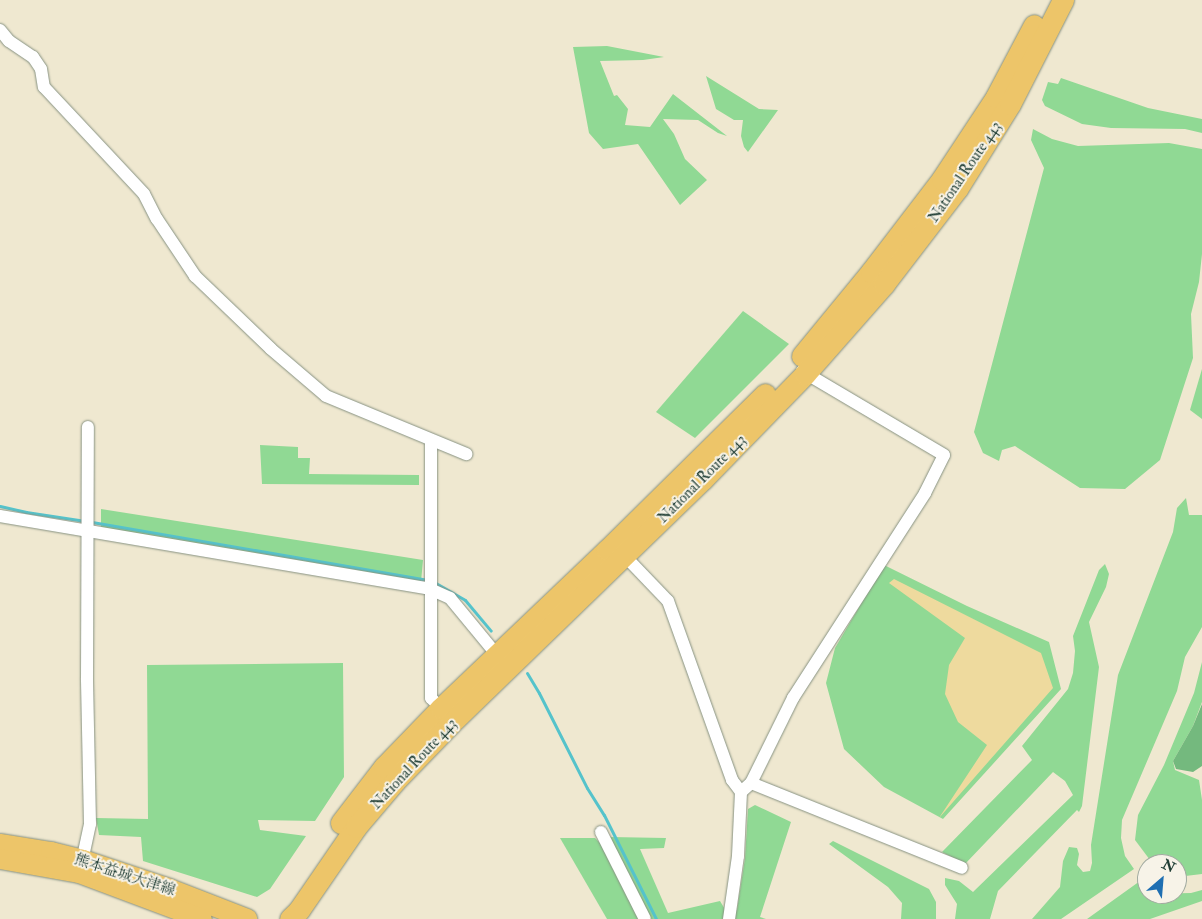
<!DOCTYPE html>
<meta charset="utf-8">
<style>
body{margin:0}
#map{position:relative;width:1202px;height:919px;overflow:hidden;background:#efe8d0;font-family:"IM FELL Double Pica","Noto Serif JP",serif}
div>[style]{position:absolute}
.green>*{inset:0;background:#90d994}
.forest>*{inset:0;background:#74b97e}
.sand>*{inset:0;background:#eeda9e}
.stream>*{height:3px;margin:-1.5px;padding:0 1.5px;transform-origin:1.5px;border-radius:1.5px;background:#55c3cb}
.roads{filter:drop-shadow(0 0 1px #879282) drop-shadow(0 0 1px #879282)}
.minor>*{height:12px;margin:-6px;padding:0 6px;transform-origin:6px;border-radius:6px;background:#fff}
.primary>*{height:20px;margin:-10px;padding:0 10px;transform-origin:10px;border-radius:10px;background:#edc569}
.trunk>*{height:21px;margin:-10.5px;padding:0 10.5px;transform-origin:10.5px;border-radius:10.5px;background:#edc569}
span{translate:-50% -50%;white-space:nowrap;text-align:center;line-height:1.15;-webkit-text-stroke:4px #f7f3e8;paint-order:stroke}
.street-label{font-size:15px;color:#1f3d34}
.north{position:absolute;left:1137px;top:854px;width:50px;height:50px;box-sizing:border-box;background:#f7f3e8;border:1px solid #a1aaa0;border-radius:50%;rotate:27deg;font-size:14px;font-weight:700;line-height:20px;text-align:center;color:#1f3d34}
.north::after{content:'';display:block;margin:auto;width:18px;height:22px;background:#1f6fb2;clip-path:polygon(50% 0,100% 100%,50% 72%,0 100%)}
</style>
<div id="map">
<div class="green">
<i style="clip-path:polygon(607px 46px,664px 57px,643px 60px,600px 61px,614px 96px,617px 95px,628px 109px,625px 125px,650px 127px,673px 94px,727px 136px,718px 133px,698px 120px,663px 119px,674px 134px,685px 159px,707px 180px,680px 205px,638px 144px,603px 149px,589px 133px,573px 47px)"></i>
<i style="clip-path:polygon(706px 76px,759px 109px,778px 110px,748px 152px,744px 147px,741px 136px,743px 120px,734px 120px,716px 109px)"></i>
<i style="clip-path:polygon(1061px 78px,1148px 108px,1202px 119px,1202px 133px,1185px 129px,1111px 128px,1082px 124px,1045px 106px,1042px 100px,1048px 82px,1058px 84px)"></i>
<i style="clip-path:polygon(1033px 129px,1052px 139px,1078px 146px,1169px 143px,1202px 149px,1202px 254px,1199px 282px,1191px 314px,1193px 358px,1160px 460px,1125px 489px,1080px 488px,1015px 446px,1002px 450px,999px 461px,983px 453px,974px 432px,1044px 168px,1031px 140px)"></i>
<i style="clip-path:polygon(743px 311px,789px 344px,695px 438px,656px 412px)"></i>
<i style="clip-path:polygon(1202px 369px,1202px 419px,1190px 410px)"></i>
<i style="clip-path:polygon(260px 445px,298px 447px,298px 458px,310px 458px,309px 474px,419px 475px,419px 485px,262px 484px)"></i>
<i style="clip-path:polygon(1186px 498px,1189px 515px,1202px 515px,1202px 627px,1185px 657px,1177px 691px,1122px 820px,1121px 838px,1125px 856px,1134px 869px,1061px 919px,1032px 919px,1060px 887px,1063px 861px,1069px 847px,1077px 848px,1079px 854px,1077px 865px,1083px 872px,1090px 871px,1092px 863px,1091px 845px,1118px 675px,1173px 532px,1177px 508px)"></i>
<i style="clip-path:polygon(101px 509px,423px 560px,421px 582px,101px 528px)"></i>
<i style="clip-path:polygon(1105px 564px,1109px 574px,1106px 587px,1089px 622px,1099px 667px,1082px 806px,1079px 812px,1077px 810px,998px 891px,990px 919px,955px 919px,957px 904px,945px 885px,945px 878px,959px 881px,973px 892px,1073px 795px,1065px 781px,1053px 772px,965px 864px,942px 852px,1032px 760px,1022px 746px,1068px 689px,1073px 673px,1075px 651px,1073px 636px,1099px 570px)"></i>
<i style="clip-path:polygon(884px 565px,967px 606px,1049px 642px,1061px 689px,943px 819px,884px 787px,844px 749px,826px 683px,835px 648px)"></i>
<i style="clip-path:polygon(1202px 662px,1202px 702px,1193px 726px,1173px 761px,1175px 770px,1199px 780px,1202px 800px,1202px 874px,1177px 877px,1177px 864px,1153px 864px,1135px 840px,1138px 815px,1164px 765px,1194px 693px)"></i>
<i style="clip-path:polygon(343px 663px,344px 777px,315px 821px,258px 820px,260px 830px,306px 836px,270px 889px,257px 897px,143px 861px,141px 837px,99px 835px,96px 818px,148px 819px,147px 665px)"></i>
<i style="clip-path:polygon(755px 805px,791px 822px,760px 917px,766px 919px,651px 919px,610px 837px,666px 838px,664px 848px,640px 849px,668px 913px,720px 901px,726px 911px,737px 910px,745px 858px,748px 809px)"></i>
<i style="clip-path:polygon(560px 838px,595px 838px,603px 846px,638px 919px,607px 919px)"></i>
<i style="clip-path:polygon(833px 841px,929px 889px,936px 902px,936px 919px,901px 919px,902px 903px,888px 887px,829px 844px)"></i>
<i style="clip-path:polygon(1140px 881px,1147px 884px,1147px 894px,1191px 893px,1202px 890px,1202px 901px,1150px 919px,1087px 919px)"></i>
</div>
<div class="forest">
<i style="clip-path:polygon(1202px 704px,1202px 766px,1193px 772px,1176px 769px,1173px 761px,1193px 726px)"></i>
</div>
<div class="sand">
<i style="clip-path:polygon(894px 579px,1041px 653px,1053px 688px,939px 818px,987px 745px,958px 722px,945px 694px,949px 665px,965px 638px,889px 583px)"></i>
</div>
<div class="stream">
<i style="left:0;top:506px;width:27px;rotate:13deg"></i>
<i style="left:26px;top:512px;width:60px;rotate:8.7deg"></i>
<i style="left:92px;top:522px;width:341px;rotate:9.8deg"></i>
<i style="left:434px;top:582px;width:36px;rotate:30deg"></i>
<i style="left:465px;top:600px;width:40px;rotate:50deg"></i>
<i style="left:527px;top:673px;width:23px;rotate:59deg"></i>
<i style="left:539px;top:693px;width:106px;rotate:63.2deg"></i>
<i style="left:587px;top:788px;width:32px;rotate:58deg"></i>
<i style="left:604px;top:815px;width:116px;rotate:63.4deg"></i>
</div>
<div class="roads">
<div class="minor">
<i style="left:0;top:30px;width:14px;rotate:51deg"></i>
<i style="left:9px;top:41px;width:29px;rotate:34deg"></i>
<i style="left:33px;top:57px;width:14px;rotate:56deg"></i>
<i style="left:41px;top:69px;width:18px;rotate:81deg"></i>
<i style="left:44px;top:87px;width:146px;rotate:46.9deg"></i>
<i style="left:144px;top:194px;width:28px;rotate:63deg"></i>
<i style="left:157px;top:219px;width:69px;rotate:56.3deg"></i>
<i style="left:195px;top:276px;width:105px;rotate:43.8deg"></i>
<i style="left:271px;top:349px;width:72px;rotate:40.5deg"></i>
<i style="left:326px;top:396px;width:152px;rotate:22.5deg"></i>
<i style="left:431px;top:440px;width:258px;rotate:90deg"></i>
<i style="left:431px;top:698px;width:14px;rotate:45deg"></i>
<i style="left:0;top:516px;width:436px;rotate:9.6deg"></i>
<i style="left:430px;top:589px;width:22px;rotate:24deg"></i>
<i style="left:450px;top:598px;width:74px;rotate:50.5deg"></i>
<i style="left:620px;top:551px;width:69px;rotate:46.2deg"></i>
<i style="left:668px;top:601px;width:190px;rotate:70.3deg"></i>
<i style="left:732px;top:780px;width:15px;rotate:53deg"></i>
<i style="left:741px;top:792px;width:64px;rotate:92.7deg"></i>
<i style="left:738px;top:856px;width:64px;rotate:98.1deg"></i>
<i style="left:751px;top:783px;width:227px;rotate:21.9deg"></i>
<i style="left:741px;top:792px;width:13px;rotate:-42deg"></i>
<i style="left:751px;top:783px;width:95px;rotate:-63.7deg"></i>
<i style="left:793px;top:698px;width:244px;rotate:-57.2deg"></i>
<i style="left:925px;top:493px;width:42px;rotate:-63.4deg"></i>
<i style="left:944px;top:455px;width:165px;rotate:-149.4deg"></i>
<i style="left:601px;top:832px;width:97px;rotate:63.2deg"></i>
<i style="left:81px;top:866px;width:43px;rotate:-77.9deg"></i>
<i style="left:90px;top:824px;width:146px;rotate:-91.2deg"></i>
<i style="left:87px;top:678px;width:251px;rotate:-89.8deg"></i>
</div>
<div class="primary">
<i style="left:0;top:844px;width:52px;rotate:8.9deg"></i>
<i style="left:51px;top:852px;width:33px;rotate:14deg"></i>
<i style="left:83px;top:860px;width:92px;rotate:18.4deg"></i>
<i style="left:170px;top:889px;width:83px;rotate:21.3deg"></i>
<i style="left:0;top:859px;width:80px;rotate:10deg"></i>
<i style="left:79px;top:873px;width:131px;rotate:20.5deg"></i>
</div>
<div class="trunk">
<i style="left:802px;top:356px;width:109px;rotate:-50.6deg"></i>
<i style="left:871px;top:272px;width:117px;rotate:-52.6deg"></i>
<i style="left:942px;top:179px;width:98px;rotate:-56.6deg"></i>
<i style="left:996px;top:97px;width:81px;rotate:-62.2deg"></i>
<i style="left:341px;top:823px;width:71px;rotate:-52.5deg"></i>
<i style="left:384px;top:767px;width:82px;rotate:-46deg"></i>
<i style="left:441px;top:708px;width:229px;rotate:-43.6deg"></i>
<i style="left:607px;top:550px;width:222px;rotate:-44.6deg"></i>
<i style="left:290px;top:919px;width:13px;rotate:-45deg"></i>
<i style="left:299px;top:910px;width:101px;rotate:-55.5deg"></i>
<i style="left:356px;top:827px;width:60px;rotate:-49.7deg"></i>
<i style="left:395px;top:781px;width:79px;rotate:-46deg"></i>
<i style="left:450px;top:724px;width:352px;rotate:-44.1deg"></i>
<i style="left:703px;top:479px;width:146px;rotate:-45.8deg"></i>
<i style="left:805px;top:374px;width:120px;rotate:-48.7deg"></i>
<i style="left:884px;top:284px;width:120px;rotate:-52.5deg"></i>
<i style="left:957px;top:189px;width:100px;rotate:-58.1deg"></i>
<i style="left:1010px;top:104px;width:117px;rotate:-63deg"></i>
</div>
</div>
<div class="street-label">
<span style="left:965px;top:172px;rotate:-56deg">National Route 443</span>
<span style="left:702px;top:479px;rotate:-45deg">National Route 443</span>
<span style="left:414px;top:764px;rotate:-47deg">National Route 443</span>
<span style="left:125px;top:875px;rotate:18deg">熊本益城大津線</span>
</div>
<div class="north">N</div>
</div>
